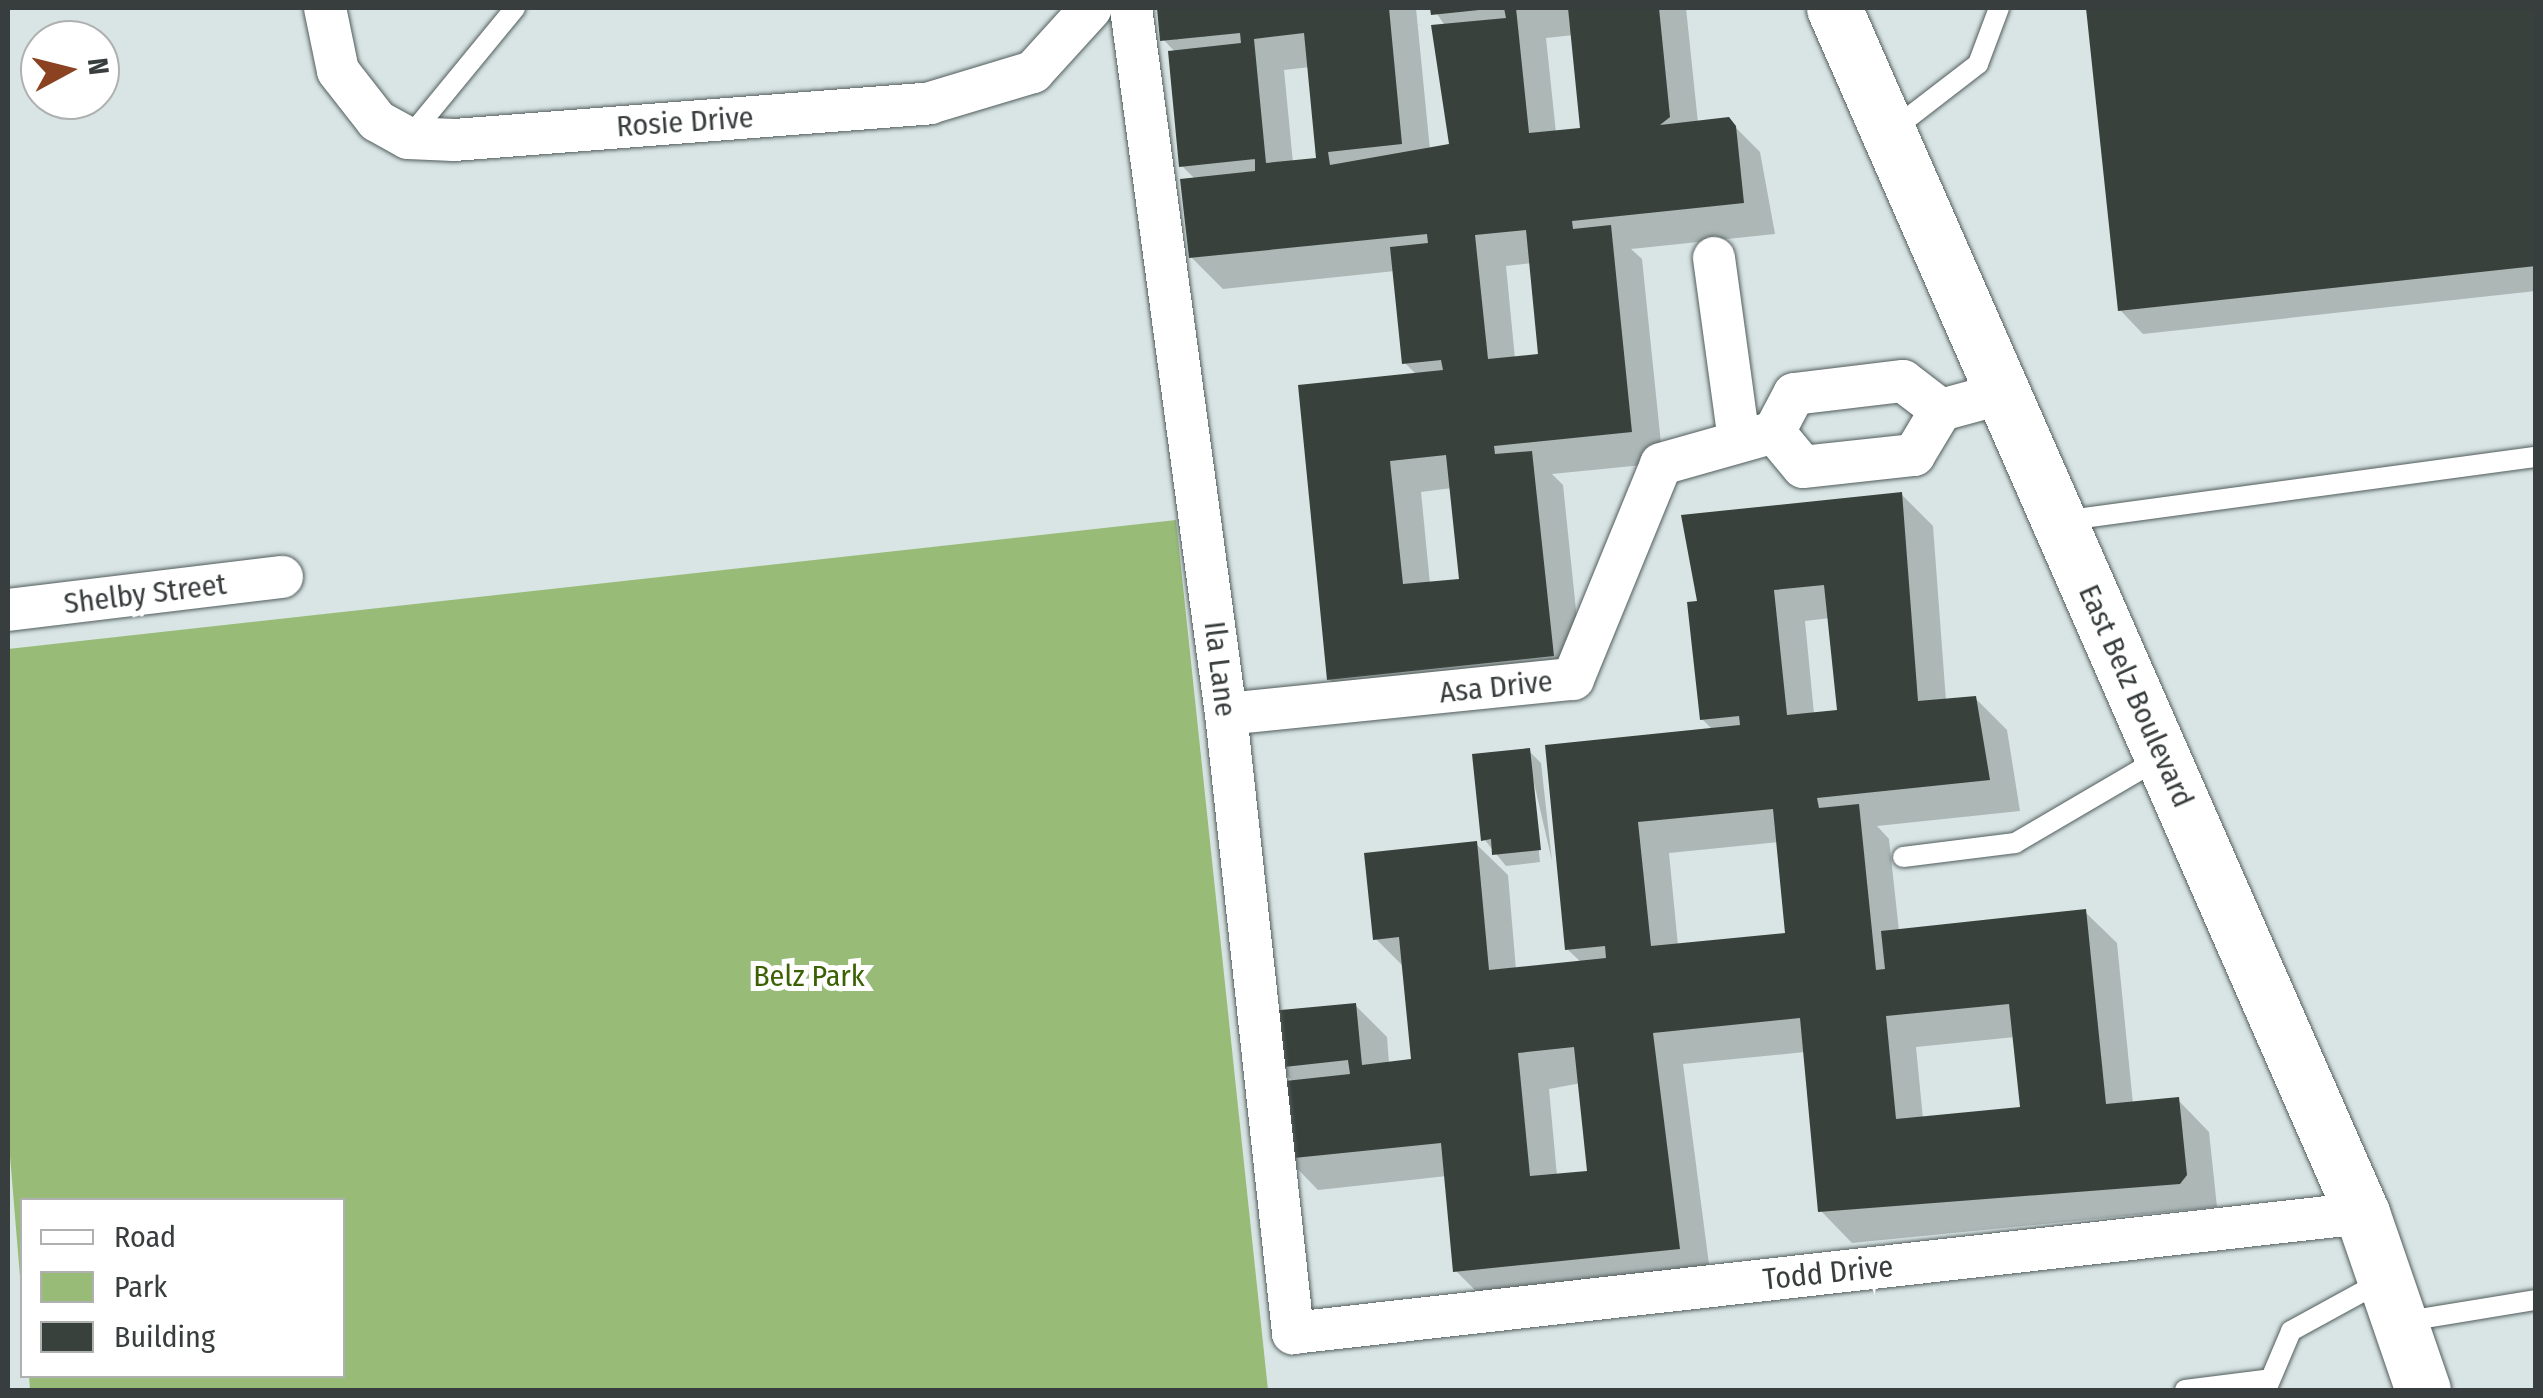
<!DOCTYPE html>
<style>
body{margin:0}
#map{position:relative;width:2543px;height:1398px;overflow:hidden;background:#d8e5e4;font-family:"Fira Sans Condensed",sans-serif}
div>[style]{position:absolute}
.green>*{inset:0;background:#98bc78}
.shadow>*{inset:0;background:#0003}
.building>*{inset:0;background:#39413c}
.roads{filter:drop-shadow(0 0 2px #525d5c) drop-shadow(0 0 2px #525d5c)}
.lane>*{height:20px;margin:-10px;padding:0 10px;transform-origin:10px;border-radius:10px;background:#fff}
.street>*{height:42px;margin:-21px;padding:0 21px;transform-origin:21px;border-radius:21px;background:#fff}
.secondary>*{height:55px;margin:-27.5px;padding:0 27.5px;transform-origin:27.5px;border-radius:27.5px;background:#fff}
span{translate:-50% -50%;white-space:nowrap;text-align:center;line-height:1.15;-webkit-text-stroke:10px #fff;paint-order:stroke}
.street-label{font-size:30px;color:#383d3d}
.park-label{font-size:30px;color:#3b6103}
.frame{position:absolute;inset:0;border:10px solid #383d3d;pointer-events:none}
.legend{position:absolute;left:20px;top:1198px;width:325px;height:180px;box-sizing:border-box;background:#fff;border:2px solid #afb1b1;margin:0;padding:12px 18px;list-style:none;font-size:30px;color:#383d3d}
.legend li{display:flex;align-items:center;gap:20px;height:50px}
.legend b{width:50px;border:2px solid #afb1b1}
.north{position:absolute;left:20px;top:20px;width:100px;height:100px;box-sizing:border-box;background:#fff;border:2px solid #afb1b1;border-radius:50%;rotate:83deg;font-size:28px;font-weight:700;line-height:40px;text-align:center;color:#383d3d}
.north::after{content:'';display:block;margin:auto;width:35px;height:45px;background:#8a4221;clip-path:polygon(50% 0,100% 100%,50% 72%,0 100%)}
</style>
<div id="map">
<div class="green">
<i style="clip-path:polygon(1176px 520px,1268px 1390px,30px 1390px,29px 1376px,342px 1376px,342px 1200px,22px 1200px,22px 1301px,8px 1132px,8px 649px)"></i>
</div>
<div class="shadow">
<i style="clip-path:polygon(evenodd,1160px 8px,1416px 8px,1430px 150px,1452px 147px,1446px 27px,1433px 8px,1686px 8px,1698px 123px,1728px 120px,1760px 152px,1775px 234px,1631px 249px,1642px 259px,1663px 463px,1552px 474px,1563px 485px,1584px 687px,1361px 711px,1329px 679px,1300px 387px,1417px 375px,1405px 363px,1395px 271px,1223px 289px,1191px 257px,1196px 180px,1182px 166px,1176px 53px,1163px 39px,1160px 8px,1574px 35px,1583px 131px,1556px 133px,1546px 38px,1574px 35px,1160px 8px,1310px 67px,1319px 160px,1293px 163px,1284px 70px,1310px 67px,1160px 8px,1532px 263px,1541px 356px,1515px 359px,1506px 266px,1532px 263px,1160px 8px,1452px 488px,1461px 581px,1430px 584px,1421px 492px,1452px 488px)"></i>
<i style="clip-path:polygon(2089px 8px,2536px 8px,2536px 291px,2143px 334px,2120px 310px)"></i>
<i style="clip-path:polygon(evenodd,1901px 494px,1933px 526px,1946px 701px,1975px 698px,2007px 730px,2020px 811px,1877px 826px,1889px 839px,1899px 931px,2085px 912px,2117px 943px,2133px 1104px,2178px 1100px,2209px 1132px,2217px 1207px,1852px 1243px,1821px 1211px,1805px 1052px,1683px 1064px,1711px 1280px,1487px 1302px,1456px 1271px,1447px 1176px,1318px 1190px,1287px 1158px,1294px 1083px,1278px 1066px,1355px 1005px,1387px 1037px,1389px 1064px,1414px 1062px,1404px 967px,1376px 939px,1476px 844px,1508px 875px,1516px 970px,1582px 963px,1567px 949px,1547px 747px,1713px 730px,1702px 719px,1690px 605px,1901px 494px,1830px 618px,1840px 712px,1814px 714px,1805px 621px,1830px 618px,1901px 494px,1779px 842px,1788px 935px,1678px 946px,1669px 853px,1779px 842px,1901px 494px,2015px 1037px,2022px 1109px,1923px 1119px,1916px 1047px,2015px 1037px,1901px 494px,1581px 1083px,1589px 1173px,1557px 1176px,1549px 1089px,1581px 1083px)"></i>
<i style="clip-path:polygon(1529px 751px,1541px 763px,1552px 861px,1529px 761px,1540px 862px,1506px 866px,1484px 839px)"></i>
</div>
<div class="building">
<i style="clip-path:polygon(evenodd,1157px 8px,1389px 8px,1402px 144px,1328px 152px,1330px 165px,1449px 144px,1431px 25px,1506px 18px,1504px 8px,1516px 8px,1529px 133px,1580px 128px,1568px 8px,1659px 8px,1670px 117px,1660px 125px,1729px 117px,1736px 126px,1744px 203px,1572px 221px,1573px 229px,1611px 225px,1632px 432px,1494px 446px,1495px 454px,1532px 451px,1554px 656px,1327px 680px,1298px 385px,1443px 370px,1441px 360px,1402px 364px,1390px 247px,1428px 243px,1427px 234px,1189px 258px,1180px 179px,1255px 171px,1255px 159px,1179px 167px,1168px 51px,1241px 43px,1240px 33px,1160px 41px,1157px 8px,1304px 33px,1316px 158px,1266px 163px,1254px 39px,1304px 33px,1157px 8px,1526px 230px,1538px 354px,1488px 359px,1475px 235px,1526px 230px,1157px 8px,1446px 455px,1459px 579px,1403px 584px,1390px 461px,1446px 455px)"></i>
<i style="clip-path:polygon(1430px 8px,1479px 8px,1479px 10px,1431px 15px)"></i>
<i style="clip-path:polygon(2086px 8px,2536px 8px,2536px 266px,2118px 311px)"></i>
<i style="clip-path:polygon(evenodd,1902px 492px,1918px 701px,1976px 696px,1990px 780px,1817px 798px,1819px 808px,1859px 804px,1876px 970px,1885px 969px,1881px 931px,2086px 909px,2106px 1104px,2179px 1097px,2187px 1175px,2180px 1184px,1818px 1212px,1800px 1018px,1653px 1033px,1680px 1249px,1453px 1272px,1441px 1143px,1284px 1159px,1276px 1082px,1350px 1074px,1348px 1060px,1275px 1068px,1270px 1011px,1356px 1003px,1362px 1065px,1411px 1059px,1399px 937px,1373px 940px,1364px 853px,1477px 841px,1489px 970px,1606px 958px,1605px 946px,1565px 950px,1545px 745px,1740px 725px,1739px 716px,1700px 720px,1687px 602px,1697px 601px,1681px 515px,1902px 492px,1824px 585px,1837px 710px,1787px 715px,1774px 590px,1824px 585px,1902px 492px,1773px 809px,1785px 933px,1651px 946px,1638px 822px,1773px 809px,1902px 492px,2009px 1004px,2020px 1107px,1896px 1119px,1886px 1016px,2009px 1004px,1902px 492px,1574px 1047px,1587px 1171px,1530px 1176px,1518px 1053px,1574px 1047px)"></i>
<i style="clip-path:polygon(1530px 748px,1541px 850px,1492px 855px,1491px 839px,1481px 841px,1472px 754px)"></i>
</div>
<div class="roads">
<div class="lane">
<i style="left:1891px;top:131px;width:110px;rotate:-37.6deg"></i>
<i style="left:1978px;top:64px;width:60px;rotate:-69.4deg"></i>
<i style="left:410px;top:136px;width:166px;rotate:-50.6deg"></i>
<i style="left:2061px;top:521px;width:479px;rotate:-7.7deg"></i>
<i style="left:1903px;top:857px;width:113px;rotate:-7.1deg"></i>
<i style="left:2015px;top:843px;width:170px;rotate:-30.3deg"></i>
<i style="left:2401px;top:1322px;width:137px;rotate:-9.3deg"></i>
<i style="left:2185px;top:1390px;width:80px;rotate:-7.2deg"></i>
<i style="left:2266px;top:1390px;width:64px;rotate:-67deg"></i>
<i style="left:2291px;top:1331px;width:106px;rotate:-28.7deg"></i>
</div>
<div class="street">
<i style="left:325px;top:8px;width:64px;rotate:78.3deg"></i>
<i style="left:338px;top:71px;width:63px;rotate:52deg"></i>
<i style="left:377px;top:121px;width:35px;rotate:29deg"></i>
<i style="left:408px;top:138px;width:46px;rotate:2.5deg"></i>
<i style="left:454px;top:140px;width:477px;rotate:-4.4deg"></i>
<i style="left:930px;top:103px;width:108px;rotate:-16.8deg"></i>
<i style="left:1033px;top:72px;width:86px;rotate:-47.8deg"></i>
<i style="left:1131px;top:8px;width:712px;rotate:82.34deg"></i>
<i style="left:1226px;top:714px;width:623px;rotate:83.82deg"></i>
<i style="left:1293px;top:1333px;width:1076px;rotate:-6.4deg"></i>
<i style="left:1714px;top:258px;width:184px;rotate:82.2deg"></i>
<i style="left:1774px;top:432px;width:45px;rotate:50.4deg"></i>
<i style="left:1803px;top:467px;width:112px;rotate:-6.2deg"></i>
<i style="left:1914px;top:455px;width:52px;rotate:-59deg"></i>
<i style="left:1941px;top:410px;width:61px;rotate:-15.2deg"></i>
<i style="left:1774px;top:432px;width:43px;rotate:-62.2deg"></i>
<i style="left:1794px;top:394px;width:110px;rotate:-6.8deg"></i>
<i style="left:1903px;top:381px;width:48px;rotate:37.3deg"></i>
<i style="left:8px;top:610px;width:276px;rotate:-6.9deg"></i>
<i style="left:1226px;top:714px;width:349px;rotate:-5.8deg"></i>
<i style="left:1573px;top:679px;width:232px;rotate:-67.7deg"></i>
<i style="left:1661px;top:464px;width:117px;rotate:-15.8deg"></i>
</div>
<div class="secondary">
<i style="left:1834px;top:8px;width:1316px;rotate:66.34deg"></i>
<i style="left:2362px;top:1213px;width:187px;rotate:71deg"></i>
</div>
</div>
<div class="street-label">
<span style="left:685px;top:122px;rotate:-4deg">Rosie Drive</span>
<span style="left:145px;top:594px;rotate:-7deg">Shelby Street</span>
<span style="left:1220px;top:669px;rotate:83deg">Ila Lane</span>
<span style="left:1496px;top:687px;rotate:-6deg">Asa Drive</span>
<span style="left:2136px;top:696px;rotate:66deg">East Belz Boulevard</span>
<span style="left:1828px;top:1273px;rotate:-6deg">Todd Drive</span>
</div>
<div class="park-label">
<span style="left:809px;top:976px">Belz Park</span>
</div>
<div class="frame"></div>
<ul class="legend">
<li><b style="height:12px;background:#fff"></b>Road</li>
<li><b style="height:28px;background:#98bc78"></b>Park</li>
<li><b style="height:28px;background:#39413c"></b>Building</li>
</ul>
<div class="north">N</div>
</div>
